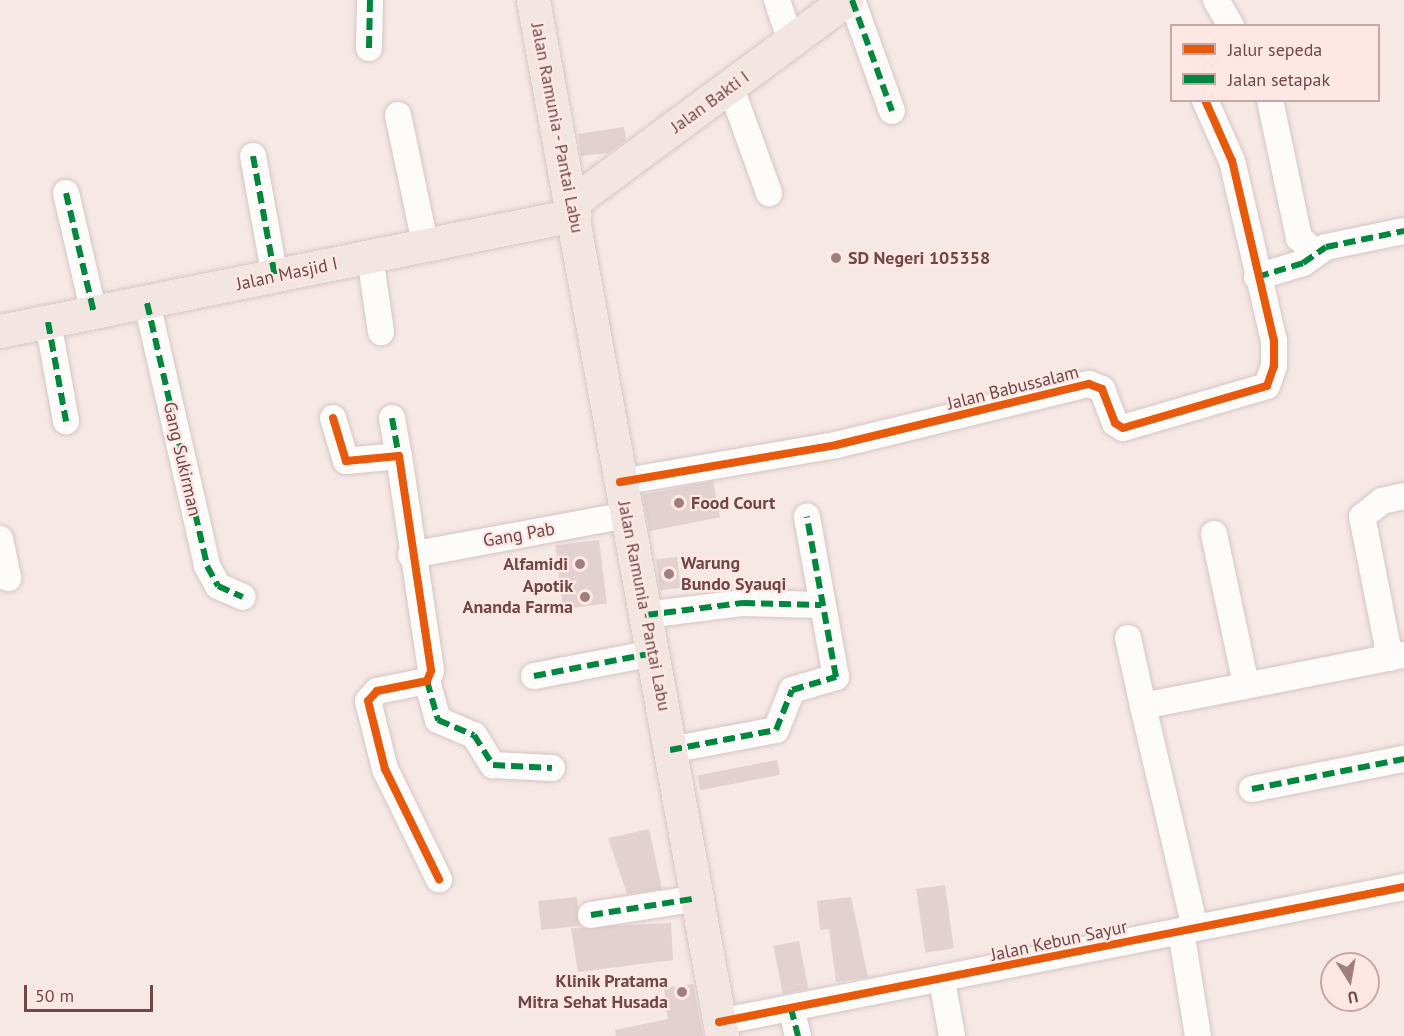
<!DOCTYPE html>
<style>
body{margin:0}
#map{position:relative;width:1404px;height:1036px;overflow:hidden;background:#f5e8e5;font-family:"PT Sans",sans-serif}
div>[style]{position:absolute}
.building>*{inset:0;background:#e3d0d0;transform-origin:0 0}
.roads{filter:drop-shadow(0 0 2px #d6c5c4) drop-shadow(0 0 2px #d6c5c4)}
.minor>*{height:26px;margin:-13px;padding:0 13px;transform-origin:13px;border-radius:13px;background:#fefcfb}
.major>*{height:33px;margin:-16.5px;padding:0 16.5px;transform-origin:16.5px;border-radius:16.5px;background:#f2e5e2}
.quiet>*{height:6px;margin-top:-3px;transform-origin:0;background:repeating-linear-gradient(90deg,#00873e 0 12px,transparent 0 18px)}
.cycleway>*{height:8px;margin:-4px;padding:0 4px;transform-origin:4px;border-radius:4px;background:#e8590c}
.dots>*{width:16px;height:16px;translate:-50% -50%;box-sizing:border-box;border:3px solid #ffe8e4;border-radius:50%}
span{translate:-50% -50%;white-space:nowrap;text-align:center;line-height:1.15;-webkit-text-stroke:4.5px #ffe8e4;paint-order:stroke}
.street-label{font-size:18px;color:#71474a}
.poi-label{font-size:18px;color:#71474a;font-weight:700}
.left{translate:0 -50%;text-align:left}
.right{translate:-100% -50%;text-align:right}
.legend{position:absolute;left:1170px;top:24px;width:210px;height:78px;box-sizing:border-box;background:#ffe8e4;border:2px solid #c6a8a6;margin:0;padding:8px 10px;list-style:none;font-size:18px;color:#71474a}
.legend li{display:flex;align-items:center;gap:12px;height:30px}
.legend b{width:30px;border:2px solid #c6a8a6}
.north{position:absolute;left:1320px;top:952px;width:60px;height:60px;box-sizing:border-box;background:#ffe8e4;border:2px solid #c6a8a6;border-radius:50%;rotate:169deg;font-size:16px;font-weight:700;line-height:24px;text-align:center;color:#71474a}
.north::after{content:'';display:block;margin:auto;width:21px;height:27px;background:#9f7f80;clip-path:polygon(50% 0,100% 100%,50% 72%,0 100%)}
.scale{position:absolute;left:24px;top:985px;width:129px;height:27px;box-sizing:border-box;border:3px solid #71474a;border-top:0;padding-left:8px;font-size:18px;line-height:21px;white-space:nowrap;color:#71474a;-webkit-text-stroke:4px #ffe8e4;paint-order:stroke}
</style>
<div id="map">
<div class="building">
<i style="clip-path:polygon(624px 127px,626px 140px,608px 153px,581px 156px,578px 134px)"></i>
<i style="left:713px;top:481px;width:37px;height:72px;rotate:79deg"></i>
<i style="left:599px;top:540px;width:64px;height:44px;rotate:83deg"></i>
<i style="left:677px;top:557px;width:31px;height:21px;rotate:83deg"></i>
<i style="left:777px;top:760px;width:15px;height:81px;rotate:79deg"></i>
<i style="clip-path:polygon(649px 829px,662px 889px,627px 894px,608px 838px)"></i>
<i style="left:945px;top:885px;width:64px;height:29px;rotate:82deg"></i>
<i style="left:577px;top:897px;width:29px;height:39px;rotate:84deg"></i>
<i style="clip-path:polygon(851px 897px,868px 977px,836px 982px,829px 929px,820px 930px,817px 901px)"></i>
<i style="clip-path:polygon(671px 923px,673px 960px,578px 972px,571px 928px)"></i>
<i style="left:799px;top:941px;width:49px;height:26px;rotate:79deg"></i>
<i style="clip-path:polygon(693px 984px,703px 1036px,616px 1036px,615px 1030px,668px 1019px,664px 988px)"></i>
</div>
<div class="roads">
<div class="minor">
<i style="left:777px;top:0;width:44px;rotate:71.6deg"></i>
<i style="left:852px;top:0;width:118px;rotate:70.2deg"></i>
<i style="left:1216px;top:0;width:30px;rotate:60deg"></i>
<i style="left:369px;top:48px;width:48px;rotate:-88.8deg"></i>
<i style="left:731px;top:88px;width:112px;rotate:70.1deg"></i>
<i style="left:1270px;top:100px;width:141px;rotate:78.1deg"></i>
<i style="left:1299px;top:238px;width:20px;rotate:41deg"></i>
<i style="left:398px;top:115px;width:136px;rotate:78.1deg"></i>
<i style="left:253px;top:156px;width:123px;rotate:79.7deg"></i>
<i style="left:66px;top:193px;width:123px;rotate:76.9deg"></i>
<i style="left:370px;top:257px;width:76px;rotate:81.7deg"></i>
<i style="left:1257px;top:277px;width:48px;rotate:-16.9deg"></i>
<i style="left:1303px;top:263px;width:28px;rotate:-35deg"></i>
<i style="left:1326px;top:247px;width:80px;rotate:-11.6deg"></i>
<i style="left:147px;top:303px;width:270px;rotate:77.1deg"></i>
<i style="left:207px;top:566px;width:23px;rotate:61deg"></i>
<i style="left:218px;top:586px;width:27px;rotate:24deg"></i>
<i style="left:48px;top:322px;width:101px;rotate:79.7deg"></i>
<i style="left:333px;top:418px;width:45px;rotate:73.2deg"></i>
<i style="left:346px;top:461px;width:53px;rotate:-5.4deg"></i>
<i style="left:399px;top:456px;width:217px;rotate:81.5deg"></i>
<i style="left:431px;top:671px;width:11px;rotate:112deg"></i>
<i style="left:427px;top:681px;width:51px;rotate:168.7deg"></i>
<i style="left:377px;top:691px;width:13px;rotate:132deg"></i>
<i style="left:368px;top:701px;width:70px;rotate:76deg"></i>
<i style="left:385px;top:769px;width:123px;rotate:63.9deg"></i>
<i style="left:392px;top:418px;width:39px;rotate:80deg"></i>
<i style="left:620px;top:482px;width:219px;rotate:-9.7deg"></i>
<i style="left:836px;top:445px;width:260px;rotate:-13.6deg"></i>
<i style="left:1089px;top:384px;width:14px;rotate:21deg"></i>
<i style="left:1102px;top:389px;width:36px;rotate:69deg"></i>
<i style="left:1115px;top:423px;width:9px;rotate:32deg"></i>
<i style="left:1123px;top:428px;width:150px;rotate:-16.3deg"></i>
<i style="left:1267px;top:386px;width:21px;rotate:-71deg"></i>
<i style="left:1274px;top:366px;width:25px;rotate:-90deg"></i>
<i style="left:1274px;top:341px;width:185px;rotate:-103.1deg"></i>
<i style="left:1232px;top:161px;width:67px;rotate:-113.9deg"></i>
<i style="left:1214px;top:534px;width:154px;rotate:78deg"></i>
<i style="left:0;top:539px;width:40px;rotate:78deg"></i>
<i style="left:411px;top:555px;width:219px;rotate:-10.5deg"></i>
<i style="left:646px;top:615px;width:98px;rotate:-7.1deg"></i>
<i style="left:743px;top:603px;width:78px;rotate:1.5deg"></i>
<i style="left:1128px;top:638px;width:70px;rotate:77.6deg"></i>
<i style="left:1390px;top:658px;width:144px;rotate:-101.2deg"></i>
<i style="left:1362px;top:517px;width:26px;rotate:-39deg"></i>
<i style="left:1382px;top:501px;width:23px;rotate:-13deg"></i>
<i style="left:534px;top:676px;width:121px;rotate:-10.9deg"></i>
<i style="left:427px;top:681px;width:41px;rotate:74.2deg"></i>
<i style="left:438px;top:720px;width:39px;rotate:23deg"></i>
<i style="left:474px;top:735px;width:36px;rotate:58deg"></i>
<i style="left:493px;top:765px;width:59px;rotate:2.9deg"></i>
<i style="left:670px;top:750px;width:108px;rotate:-10.7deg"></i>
<i style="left:776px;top:730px;width:43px;rotate:-68.2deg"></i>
<i style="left:792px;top:690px;width:46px;rotate:-16.5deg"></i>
<i style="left:836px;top:677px;width:163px;rotate:-100.3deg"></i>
<i style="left:1252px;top:789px;width:155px;rotate:-11.2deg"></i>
<i style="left:591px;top:915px;width:108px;rotate:-9deg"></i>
<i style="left:1195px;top:928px;width:228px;rotate:-103.2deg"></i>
<i style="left:1143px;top:706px;width:266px;rotate:-11.1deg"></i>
<i style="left:1181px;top:931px;width:106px;rotate:80.8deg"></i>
<i style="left:942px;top:980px;width:57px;rotate:79.9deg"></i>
<i style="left:791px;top:1008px;width:29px;rotate:76deg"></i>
<i style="left:719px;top:1022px;width:698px;rotate:-11.15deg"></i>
</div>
<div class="major">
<i style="left:533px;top:0;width:1053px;rotate:79.66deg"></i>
<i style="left:573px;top:202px;width:340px;rotate:-36.5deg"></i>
<i style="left:0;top:331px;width:586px;rotate:-11.43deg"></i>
</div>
</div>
<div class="quiet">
<i style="left:852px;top:0;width:118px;rotate:70.2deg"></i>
<i style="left:369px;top:48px;width:48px;rotate:-88.8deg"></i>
<i style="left:253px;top:156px;width:123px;rotate:79.7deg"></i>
<i style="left:66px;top:193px;width:123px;rotate:76.9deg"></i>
<i style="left:1257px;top:277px;width:48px;rotate:-16.9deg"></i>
<i style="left:1303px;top:263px;width:28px;rotate:-35deg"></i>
<i style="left:1326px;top:247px;width:80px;rotate:-11.6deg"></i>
<i style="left:147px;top:303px;width:270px;rotate:77.1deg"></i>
<i style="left:207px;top:566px;width:23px;rotate:61deg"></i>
<i style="left:218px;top:586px;width:27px;rotate:24deg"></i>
<i style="left:48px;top:322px;width:101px;rotate:79.7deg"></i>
<i style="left:392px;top:418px;width:39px;rotate:80deg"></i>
<i style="left:646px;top:615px;width:98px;rotate:-7.1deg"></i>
<i style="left:743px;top:603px;width:78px;rotate:1.5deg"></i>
<i style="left:534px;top:676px;width:121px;rotate:-10.9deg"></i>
<i style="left:427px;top:681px;width:41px;rotate:74.2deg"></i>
<i style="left:438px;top:720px;width:39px;rotate:23deg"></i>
<i style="left:474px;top:735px;width:36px;rotate:58deg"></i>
<i style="left:493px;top:765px;width:59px;rotate:2.9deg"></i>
<i style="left:670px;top:750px;width:108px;rotate:-10.7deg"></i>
<i style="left:776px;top:730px;width:43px;rotate:-68.2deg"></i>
<i style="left:792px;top:690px;width:46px;rotate:-16.5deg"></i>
<i style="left:836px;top:677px;width:163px;rotate:-100.3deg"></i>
<i style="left:1252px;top:789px;width:155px;rotate:-11.2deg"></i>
<i style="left:591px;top:915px;width:108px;rotate:-9deg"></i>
<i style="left:791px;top:1008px;width:29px;rotate:76deg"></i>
</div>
<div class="cycleway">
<i style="left:333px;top:418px;width:45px;rotate:73.2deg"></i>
<i style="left:346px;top:461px;width:53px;rotate:-5.4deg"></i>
<i style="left:399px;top:456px;width:217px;rotate:81.5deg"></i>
<i style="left:431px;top:671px;width:11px;rotate:112deg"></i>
<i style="left:427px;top:681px;width:51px;rotate:168.7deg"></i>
<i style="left:377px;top:691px;width:13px;rotate:132deg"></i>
<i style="left:368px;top:701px;width:70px;rotate:76deg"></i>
<i style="left:385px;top:769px;width:123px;rotate:63.9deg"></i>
<i style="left:620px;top:482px;width:219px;rotate:-9.7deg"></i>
<i style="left:836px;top:445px;width:260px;rotate:-13.6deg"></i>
<i style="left:1089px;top:384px;width:14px;rotate:21deg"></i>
<i style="left:1102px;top:389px;width:36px;rotate:69deg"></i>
<i style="left:1115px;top:423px;width:9px;rotate:32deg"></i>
<i style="left:1123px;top:428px;width:150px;rotate:-16.3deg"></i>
<i style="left:1267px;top:386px;width:21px;rotate:-71deg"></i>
<i style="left:1274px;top:366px;width:25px;rotate:-90deg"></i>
<i style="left:1274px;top:341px;width:185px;rotate:-103.1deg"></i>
<i style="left:1232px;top:161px;width:67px;rotate:-113.9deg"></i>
<i style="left:719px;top:1022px;width:698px;rotate:-11.15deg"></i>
</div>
<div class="dots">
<i style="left:836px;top:258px;background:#9f7f80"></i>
<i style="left:679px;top:503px;background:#9f7f80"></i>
<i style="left:580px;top:564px;background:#9f7f80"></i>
<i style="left:669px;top:574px;background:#9f7f80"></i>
<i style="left:585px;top:597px;background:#9f7f80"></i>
<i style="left:682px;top:992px;background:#9f7f80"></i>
</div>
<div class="street-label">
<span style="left:710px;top:102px;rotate:-36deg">Jalan Bakti I</span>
<span style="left:557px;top:128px;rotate:79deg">Jalan Ramunia - Pantai Labu</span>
<span style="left:287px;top:274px;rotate:-12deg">Jalan Masjid I</span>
<span style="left:1013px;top:388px;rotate:-14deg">Jalan Babussalam</span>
<span style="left:182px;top:459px;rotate:77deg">Gang Sukirman</span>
<span style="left:519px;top:535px;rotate:-10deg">Gang Pab</span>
<span style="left:644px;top:606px;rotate:79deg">Jalan Ramunia - Pantai Labu</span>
<span style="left:1059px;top:941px;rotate:-12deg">Jalan Kebun Sayur</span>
</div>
<div class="poi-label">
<span class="left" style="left:848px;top:258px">SD Negeri 105358</span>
<span class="left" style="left:691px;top:503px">Food Court</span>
<span class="right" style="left:568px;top:564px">Alfamidi</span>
<span class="left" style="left:681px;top:574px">Warung<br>Bundo Syauqi</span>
<span class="right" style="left:573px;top:597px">Apotik<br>Ananda Farma</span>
<span class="right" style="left:668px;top:992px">Klinik Pratama<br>Mitra Sehat Husada</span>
</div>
<ul class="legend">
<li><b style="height:8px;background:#e8590c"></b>Jalur sepeda</li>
<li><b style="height:8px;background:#00873e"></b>Jalan setapak</li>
</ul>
<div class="north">U</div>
<div class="scale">50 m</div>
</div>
